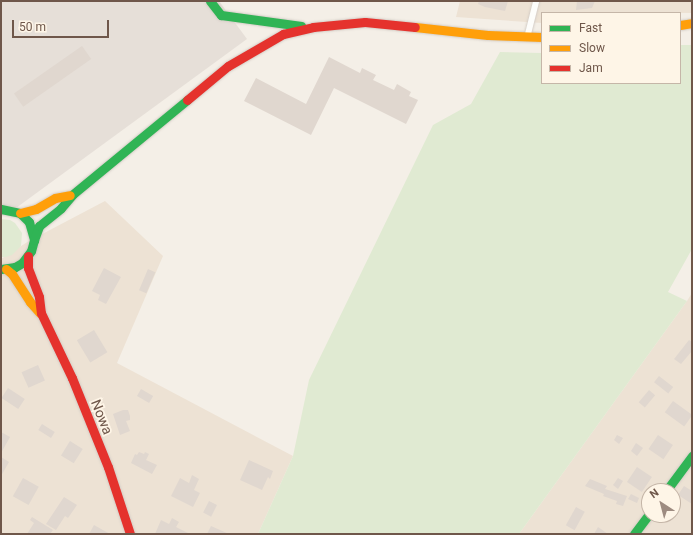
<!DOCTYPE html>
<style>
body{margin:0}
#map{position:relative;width:693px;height:535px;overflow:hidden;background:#f4efe7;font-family:Roboto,sans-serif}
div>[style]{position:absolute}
.residential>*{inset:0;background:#ede2d4}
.industrial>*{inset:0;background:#e6dfd8}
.green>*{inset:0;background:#e0ead2}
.building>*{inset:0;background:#e0d7cf;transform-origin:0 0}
.roads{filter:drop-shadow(0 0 1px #d3ccc5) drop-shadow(0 0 1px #d3ccc5)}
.lane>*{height:6px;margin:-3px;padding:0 3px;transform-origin:3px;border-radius:3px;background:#fdfdfb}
.fast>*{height:9px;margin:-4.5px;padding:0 4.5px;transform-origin:4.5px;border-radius:4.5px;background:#30b455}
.slow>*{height:9px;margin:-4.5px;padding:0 4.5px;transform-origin:4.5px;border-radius:4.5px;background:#ff9f0a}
.jam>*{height:9px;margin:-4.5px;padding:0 4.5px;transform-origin:4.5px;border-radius:4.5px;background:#e5322d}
span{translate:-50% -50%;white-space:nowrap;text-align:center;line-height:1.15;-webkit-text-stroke:3.5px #fef5e7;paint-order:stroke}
.street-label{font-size:14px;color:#6f574a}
.frame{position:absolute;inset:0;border:2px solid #6f574a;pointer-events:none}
.legend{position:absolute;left:541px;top:12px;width:140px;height:72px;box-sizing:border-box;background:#fef5e7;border:1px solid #c5b6a8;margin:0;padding:5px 7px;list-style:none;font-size:12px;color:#6f574a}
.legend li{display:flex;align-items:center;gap:8px;height:20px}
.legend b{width:20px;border:1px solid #c5b6a8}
.north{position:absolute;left:641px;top:483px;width:40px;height:40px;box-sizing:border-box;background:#fef5e7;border:1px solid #c5b6a8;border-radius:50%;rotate:324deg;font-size:11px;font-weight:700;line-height:16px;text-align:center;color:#6f574a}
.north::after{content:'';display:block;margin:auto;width:14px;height:18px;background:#9e8c81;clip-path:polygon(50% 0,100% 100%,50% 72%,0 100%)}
.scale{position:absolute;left:12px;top:20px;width:97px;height:18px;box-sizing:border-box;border:2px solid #6f574a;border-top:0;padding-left:5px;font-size:12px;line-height:14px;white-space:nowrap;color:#6f574a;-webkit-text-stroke:3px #fef5e7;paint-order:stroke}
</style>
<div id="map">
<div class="residential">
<i style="clip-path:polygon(460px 1px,692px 1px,692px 13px,542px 13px,542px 23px,456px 17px)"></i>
<i style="clip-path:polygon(105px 201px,163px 256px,117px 363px,293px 456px,258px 534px,1px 534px,1px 259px,29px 241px)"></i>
<i style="clip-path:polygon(evenodd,692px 293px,692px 534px,519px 534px,687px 301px,692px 293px,649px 491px,673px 491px,673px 515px,649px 515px,649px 491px)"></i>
</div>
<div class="industrial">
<i style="clip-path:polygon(1px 1px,219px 1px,247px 39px,16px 208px,1px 216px)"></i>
</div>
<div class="green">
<i style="clip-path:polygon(680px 45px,692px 45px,692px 249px,668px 292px,687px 301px,519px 534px,258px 534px,293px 456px,309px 380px,433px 125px,471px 104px,500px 52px,542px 53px,542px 83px,680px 83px)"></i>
<i style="clip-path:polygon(1px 219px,10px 220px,15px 223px,22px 233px,21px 246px,12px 255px,6px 257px,1px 257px)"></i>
</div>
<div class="building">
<i style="clip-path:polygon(479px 1px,508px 1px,505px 11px,485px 7px,478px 4px)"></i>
<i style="clip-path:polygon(577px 1px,595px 1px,592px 8px,576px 10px)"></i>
<i style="left:82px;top:46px;width:16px;height:83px;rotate:55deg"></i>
<i style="clip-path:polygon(329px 57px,360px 73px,362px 68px,376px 75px,373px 80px,394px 90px,397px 84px,411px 92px,409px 96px,418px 100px,406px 124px,334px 88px,311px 135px,244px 101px,256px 78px,306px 104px)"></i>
<i style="clip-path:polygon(104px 268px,121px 277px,106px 304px,98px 300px,100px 295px,92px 291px)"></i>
<i style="left:148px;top:269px;width:8px;height:23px;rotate:23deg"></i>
<i style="left:94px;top:330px;width:26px;height:20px;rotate:59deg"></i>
<i style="clip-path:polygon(689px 340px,692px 342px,692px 351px,681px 364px,674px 359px)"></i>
<i style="left:38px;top:365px;width:17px;height:18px;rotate:66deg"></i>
<i style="left:659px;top:376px;width:18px;height:8px;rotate:38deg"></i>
<i style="left:8px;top:388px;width:20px;height:12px;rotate:33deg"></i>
<i style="left:141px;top:389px;width:14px;height:8px;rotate:30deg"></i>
<i style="left:649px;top:390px;width:8px;height:16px;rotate:40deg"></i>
<i style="left:673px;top:401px;width:24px;height:14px;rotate:36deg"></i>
<i style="clip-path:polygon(123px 410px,128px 410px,130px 416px,130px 420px,126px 421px,130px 431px,120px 435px,113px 414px)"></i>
<i style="left:42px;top:424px;width:15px;height:7px;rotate:32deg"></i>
<i style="clip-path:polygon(1px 432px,10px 437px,1px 453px)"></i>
<i style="clip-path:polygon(617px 435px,623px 438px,619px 444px,614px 440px)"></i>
<i style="left:658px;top:435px;width:18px;height:17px;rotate:34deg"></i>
<i style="left:70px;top:441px;width:15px;height:17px;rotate:32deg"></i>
<i style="clip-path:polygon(636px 443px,643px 448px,637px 456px,631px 451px)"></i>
<i style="clip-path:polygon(139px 452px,144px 454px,145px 452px,149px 454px,146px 460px,157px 465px,152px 474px,131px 463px,135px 454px,137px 455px)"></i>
<i style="clip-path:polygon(1px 457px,9px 462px,1px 476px)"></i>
<i style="clip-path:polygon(249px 460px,273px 471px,270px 479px,268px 477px,262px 490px,240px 480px)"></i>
<i style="left:637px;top:467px;width:18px;height:18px;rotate:34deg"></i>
<i style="clip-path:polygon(192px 475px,199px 479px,194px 490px,200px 493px,193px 507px,171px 496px,180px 478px,189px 483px)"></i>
<i style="left:23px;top:478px;width:18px;height:21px;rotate:29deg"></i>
<i style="clip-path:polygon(618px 478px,623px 481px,618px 489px,613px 485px)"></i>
<i style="clip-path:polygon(590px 479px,607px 486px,605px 489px,627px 496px,623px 506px,616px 504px,617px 501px,603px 496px,604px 494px,585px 486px)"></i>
<i style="clip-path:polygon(684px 486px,692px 491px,692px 504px,678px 495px)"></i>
<i style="clip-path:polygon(631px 494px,639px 498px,637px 503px,628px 499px)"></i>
<i style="clip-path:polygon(64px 497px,77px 505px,68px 518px,65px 516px,56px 530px,46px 524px)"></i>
<i style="left:209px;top:501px;width:9px;height:13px;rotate:27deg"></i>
<i style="left:576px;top:507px;width:10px;height:21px;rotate:29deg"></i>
<i style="clip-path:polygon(32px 517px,53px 530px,50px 534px,27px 534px,34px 523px,30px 520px)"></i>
<i style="clip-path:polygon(172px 518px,179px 522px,176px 527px,190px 534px,155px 534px,161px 520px,169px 524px)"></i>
<i style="clip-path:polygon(94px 525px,110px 534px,89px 534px)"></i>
<i style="clip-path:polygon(211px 526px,229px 534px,207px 534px)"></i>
<i style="clip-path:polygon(598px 527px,608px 534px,594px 534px)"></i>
</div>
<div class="roads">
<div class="lane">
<i style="left:528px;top:34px;width:34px;rotate:-76deg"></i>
</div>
<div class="fast">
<i style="left:210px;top:1px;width:18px;rotate:52deg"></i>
<i style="left:221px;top:15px;width:81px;rotate:7.8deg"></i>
<i style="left:1px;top:209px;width:19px;rotate:12deg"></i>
<i style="left:20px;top:213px;width:13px;rotate:45deg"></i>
<i style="left:29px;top:222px;width:19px;rotate:74deg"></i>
<i style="left:34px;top:240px;width:11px;rotate:105deg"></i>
<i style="left:31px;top:251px;width:15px;rotate:127deg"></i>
<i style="left:22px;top:263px;width:8px;rotate:150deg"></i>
<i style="left:15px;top:267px;width:14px;rotate:172deg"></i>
<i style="left:34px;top:240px;width:15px;rotate:-70deg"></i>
<i style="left:39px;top:226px;width:28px;rotate:-39deg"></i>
<i style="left:61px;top:208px;width:18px;rotate:-49deg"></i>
<i style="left:73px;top:194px;width:148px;rotate:-39.5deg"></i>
<i style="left:666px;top:491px;width:44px;rotate:-53.4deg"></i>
<i style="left:634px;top:534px;width:25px;rotate:-53deg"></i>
</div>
<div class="slow">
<i style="left:680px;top:25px;width:12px;rotate:-9deg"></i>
<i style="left:415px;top:27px;width:73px;rotate:6.3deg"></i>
<i style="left:488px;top:35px;width:54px;rotate:2.1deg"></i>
<i style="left:20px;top:213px;width:16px;rotate:-14deg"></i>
<i style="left:36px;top:209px;width:22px;rotate:-30deg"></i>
<i style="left:55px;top:198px;width:15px;rotate:-11deg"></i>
<i style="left:6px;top:269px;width:8px;rotate:40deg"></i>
<i style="left:12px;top:274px;width:33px;rotate:57deg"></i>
<i style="left:30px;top:302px;width:15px;rotate:48deg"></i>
</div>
<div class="jam">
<i style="left:187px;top:100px;width:53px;rotate:-39.7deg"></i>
<i style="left:228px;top:66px;width:64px;rotate:-30.2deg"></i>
<i style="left:283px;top:34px;width:31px;rotate:-13deg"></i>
<i style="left:313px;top:27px;width:52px;rotate:-5.5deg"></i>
<i style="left:365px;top:22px;width:50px;rotate:5.7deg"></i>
<i style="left:28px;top:256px;width:12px;rotate:90deg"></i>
<i style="left:28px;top:268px;width:31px;rotate:69deg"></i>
<i style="left:39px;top:297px;width:16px;rotate:83deg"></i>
<i style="left:41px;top:313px;width:72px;rotate:64.5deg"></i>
<i style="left:72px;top:378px;width:96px;rotate:68deg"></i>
<i style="left:108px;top:467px;width:71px;rotate:71.8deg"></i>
</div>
</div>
<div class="street-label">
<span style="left:102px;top:417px;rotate:68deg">Nowa</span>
</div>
<div class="frame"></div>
<ul class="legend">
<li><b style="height:5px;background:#30b455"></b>Fast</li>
<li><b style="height:5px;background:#ff9f0a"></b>Slow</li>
<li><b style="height:5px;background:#e5322d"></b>Jam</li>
</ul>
<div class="north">N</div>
<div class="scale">50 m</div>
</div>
